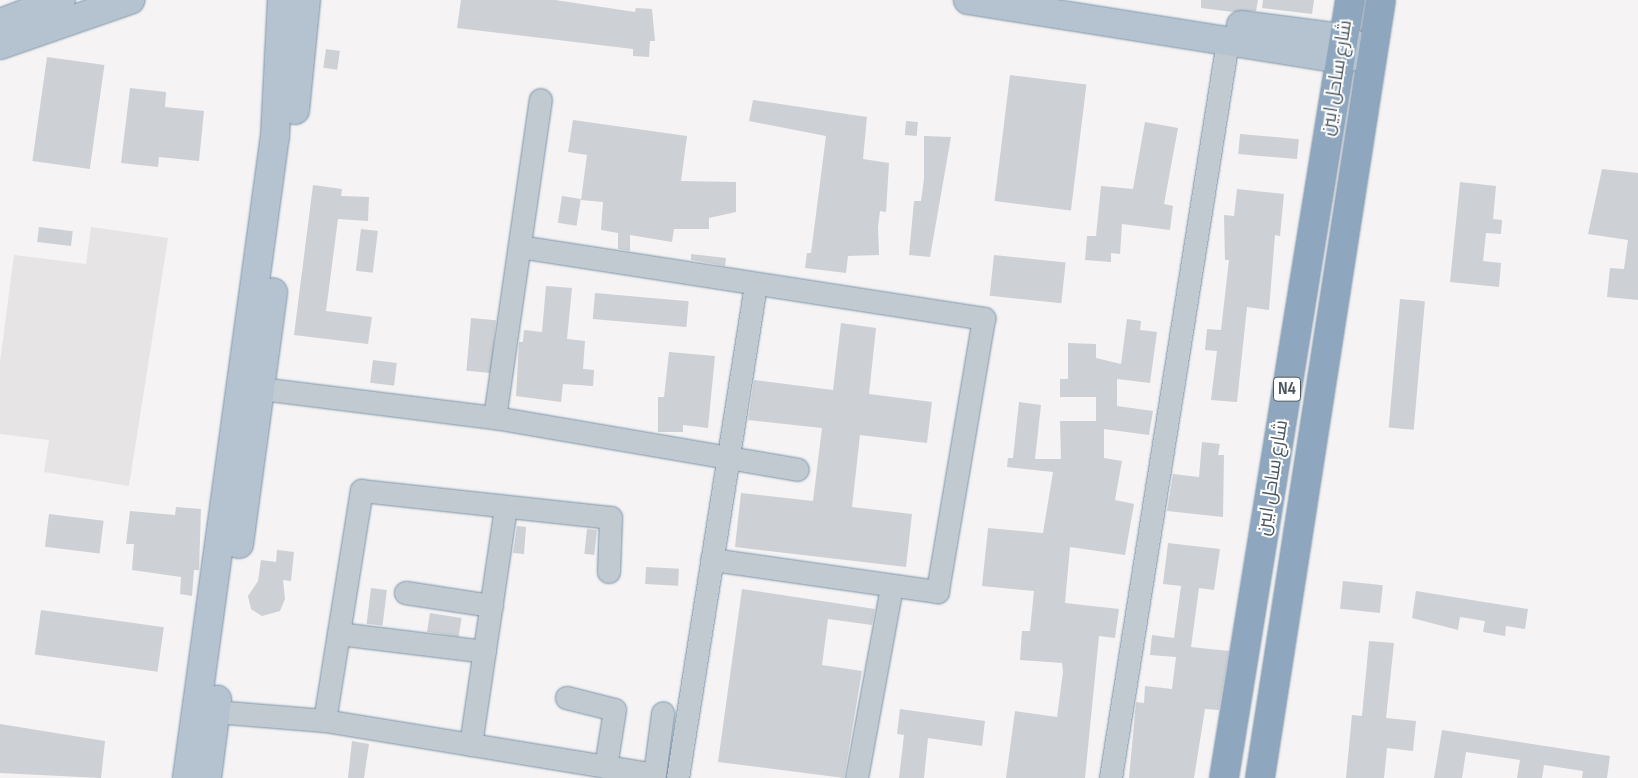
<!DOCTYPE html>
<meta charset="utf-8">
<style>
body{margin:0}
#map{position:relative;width:1638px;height:778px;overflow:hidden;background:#f5f3f3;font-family:"Sofia Sans Condensed",Cairo,sans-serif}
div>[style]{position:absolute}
.education>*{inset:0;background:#e6e4e4}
.building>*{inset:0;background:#cdd0d4;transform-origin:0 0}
.roads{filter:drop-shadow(0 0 1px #7992aa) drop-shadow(0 0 1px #7992aa)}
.minor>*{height:22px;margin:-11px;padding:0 11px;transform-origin:11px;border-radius:11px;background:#c1cad0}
.major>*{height:28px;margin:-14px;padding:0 14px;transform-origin:14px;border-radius:14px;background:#b4c3cf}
.highway>*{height:28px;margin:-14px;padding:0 14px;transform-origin:14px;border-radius:14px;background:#8ea7be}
span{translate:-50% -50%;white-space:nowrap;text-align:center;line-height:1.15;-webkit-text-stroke:4px #fff;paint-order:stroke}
.shield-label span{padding:1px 4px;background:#fff;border:1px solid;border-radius:4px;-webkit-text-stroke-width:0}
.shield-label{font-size:18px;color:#4b575f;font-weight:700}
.street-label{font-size:19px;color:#4b575f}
</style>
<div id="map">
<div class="education">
<i style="clip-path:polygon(91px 227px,168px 238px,129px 486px,44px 472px,49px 440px,0 434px,0 362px,14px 255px,86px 264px)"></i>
</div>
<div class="building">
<i style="clip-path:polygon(461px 0,555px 0,635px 12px,636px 8px,652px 9px,655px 41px,650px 41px,649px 57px,633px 56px,633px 49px,457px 28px)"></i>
<i style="clip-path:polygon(1201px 0,1258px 0,1256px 11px,1233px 12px,1201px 8px)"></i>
<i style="clip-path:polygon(1263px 0,1314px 0,1312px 14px,1262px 8px)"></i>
<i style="left:326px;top:49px;width:14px;height:19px;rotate:8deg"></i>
<i style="left:47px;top:57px;width:58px;height:105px;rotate:8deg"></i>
<i style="left:1010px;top:75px;width:77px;height:127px;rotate:7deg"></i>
<i style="clip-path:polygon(130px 88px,166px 92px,165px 107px,204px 111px,199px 161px,159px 157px,158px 167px,121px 163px)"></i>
<i style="clip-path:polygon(753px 100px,867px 117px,863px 159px,889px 163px,886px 212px,880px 211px,878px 227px,879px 255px,848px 256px,846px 273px,805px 268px,807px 253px,811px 253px,826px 136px,749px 121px)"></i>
<i style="clip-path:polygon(573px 120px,687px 136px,681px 181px,736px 182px,736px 212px,709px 218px,709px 229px,674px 229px,672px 242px,630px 235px,630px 251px,618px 249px,618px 233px,601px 230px,603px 202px,581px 200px,587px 155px,568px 152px)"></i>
<i style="left:906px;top:121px;width:12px;height:14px;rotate:5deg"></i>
<i style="clip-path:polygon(1145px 122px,1178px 128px,1164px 204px,1173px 206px,1170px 230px,1122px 224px,1120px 254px,1111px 253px,1111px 262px,1085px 260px,1087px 236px,1096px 236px,1101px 186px,1133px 189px)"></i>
<i style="left:1240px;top:134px;width:59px;height:20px;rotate:5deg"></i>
<i style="clip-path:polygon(924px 136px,951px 137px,930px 257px,909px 255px,914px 201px,921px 201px,924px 179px)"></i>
<i style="clip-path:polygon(1602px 169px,1638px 173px,1638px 300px,1607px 297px,1610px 268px,1624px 269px,1628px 240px,1588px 234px)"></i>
<i style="clip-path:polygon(1460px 182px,1496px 186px,1493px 219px,1502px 220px,1501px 234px,1486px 233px,1483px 261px,1501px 263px,1499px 287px,1450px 282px)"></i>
<i style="clip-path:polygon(313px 185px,342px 189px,341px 196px,369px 197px,368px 221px,338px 219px,326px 311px,372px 317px,368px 344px,294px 335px)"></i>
<i style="clip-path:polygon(1237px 189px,1284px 194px,1280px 236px,1275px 235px,1269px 310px,1247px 307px,1237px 402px,1211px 400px,1217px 351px,1205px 350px,1207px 329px,1221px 330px,1229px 260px,1225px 260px,1224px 215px,1234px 216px)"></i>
<i style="left:562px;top:196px;width:19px;height:27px;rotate:9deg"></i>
<i style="left:39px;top:227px;width:34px;height:15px;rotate:7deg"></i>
<i style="left:361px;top:229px;width:17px;height:42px;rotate:7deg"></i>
<i style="clip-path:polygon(691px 254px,726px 258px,725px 266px,691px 260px)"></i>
<i style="left:994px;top:255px;width:72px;height:41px;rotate:6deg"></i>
<i style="clip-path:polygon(546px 286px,572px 288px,567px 339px,585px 341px,583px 369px,594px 370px,593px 386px,563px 384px,561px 402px,516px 396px,519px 342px,523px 342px,524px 330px,542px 332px)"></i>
<i style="left:595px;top:293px;width:94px;height:26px;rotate:5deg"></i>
<i style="left:1400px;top:299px;width:25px;height:129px;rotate:5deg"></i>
<i style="left:471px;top:318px;width:25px;height:53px;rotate:5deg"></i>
<i style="clip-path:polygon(1127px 319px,1141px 321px,1140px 330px,1157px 332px,1150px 383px,1117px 379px,1117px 406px,1153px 411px,1149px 435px,1104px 429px,1104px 458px,1122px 461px,1115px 500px,1134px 504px,1125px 555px,1070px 547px,1065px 603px,1119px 609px,1115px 638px,1099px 636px,1085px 778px,1006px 778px,1015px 711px,1057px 717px,1063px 672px,1062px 663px,1020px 660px,1022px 631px,1030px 631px,1034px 591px,982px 586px,988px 528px,1043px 533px,1053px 472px,1007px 467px,1008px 458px,1013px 458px,1019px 402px,1041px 405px,1035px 459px,1061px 459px,1060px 421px,1096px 421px,1096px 397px,1060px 397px,1060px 379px,1068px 379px,1068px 343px,1096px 344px,1096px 358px,1121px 364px)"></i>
<i style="clip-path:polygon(841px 323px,876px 328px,869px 394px,932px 402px,927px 443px,860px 435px,852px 507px,912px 514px,906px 567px,735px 547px,741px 493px,813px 501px,822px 428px,748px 420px,754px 380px,833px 390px)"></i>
<i style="clip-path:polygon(669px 352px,715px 356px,708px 428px,683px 425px,683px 432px,658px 432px,658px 397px,664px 397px)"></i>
<i style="left:373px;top:360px;width:24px;height:23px;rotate:7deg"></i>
<i style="clip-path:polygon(1202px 442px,1220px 444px,1218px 455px,1224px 455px,1223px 517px,1167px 511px,1173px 474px,1199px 477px)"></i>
<i style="clip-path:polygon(176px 507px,201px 509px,199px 570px,194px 570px,192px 596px,180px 594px,181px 577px,132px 570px,134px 544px,126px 544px,130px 511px,175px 515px)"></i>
<i style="left:49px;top:514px;width:55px;height:33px;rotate:7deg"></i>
<i style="clip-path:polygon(517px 526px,526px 527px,524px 554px,513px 553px)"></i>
<i style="left:587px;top:529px;width:10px;height:25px;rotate:6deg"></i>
<i style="clip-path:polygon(1168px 543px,1220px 549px,1214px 590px,1199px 588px,1191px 647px,1229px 651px,1219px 710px,1205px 709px,1194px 778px,1129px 778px,1136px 702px,1144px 703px,1145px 686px,1172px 689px,1176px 657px,1150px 655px,1152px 635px,1174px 638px,1181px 586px,1163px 584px)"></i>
<i style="clip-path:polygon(277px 550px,294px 552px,291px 581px,283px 580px,285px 599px,280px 611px,262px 616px,251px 609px,248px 596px,258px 581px,261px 560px,276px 562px)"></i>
<i style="left:646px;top:567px;width:33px;height:17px;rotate:3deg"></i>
<i style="left:1343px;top:581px;width:40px;height:28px;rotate:6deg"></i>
<i style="left:371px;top:588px;width:16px;height:36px;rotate:7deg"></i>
<i style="clip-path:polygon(742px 589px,875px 609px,872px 625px,828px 619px,822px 665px,862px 671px,844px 778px,718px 762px)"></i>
<i style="clip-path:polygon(1416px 591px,1528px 609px,1525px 629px,1506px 626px,1505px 636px,1483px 632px,1485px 621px,1460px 617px,1458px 630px,1412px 618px)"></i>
<i style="left:41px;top:610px;width:124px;height:45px;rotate:8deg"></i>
<i style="left:430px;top:613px;width:32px;height:19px;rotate:9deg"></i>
<i style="clip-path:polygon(1369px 641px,1394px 643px,1386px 718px,1416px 721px,1413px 751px,1387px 748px,1384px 778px,1346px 778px,1352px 715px,1362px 716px)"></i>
<i style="clip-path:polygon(900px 709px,985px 721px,982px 746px,928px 738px,924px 778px,899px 778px,904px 735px,897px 734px)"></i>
<i style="clip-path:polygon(0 724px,105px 741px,101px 778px,0 773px)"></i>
<i style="clip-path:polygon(1442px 730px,1610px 756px,1607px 778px,1582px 778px,1583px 771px,1544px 765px,1542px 778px,1517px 778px,1520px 760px,1466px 752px,1462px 778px,1434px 778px)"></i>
<i style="clip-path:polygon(352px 741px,369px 744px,364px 778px,348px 778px)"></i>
</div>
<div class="roads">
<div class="minor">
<i style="left:520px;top:247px;width:470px;rotate:8.8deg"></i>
<i style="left:984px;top:319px;width:277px;rotate:99.6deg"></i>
<i style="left:938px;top:592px;width:228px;rotate:-171.9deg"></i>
<i style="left:261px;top:389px;width:236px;rotate:7.1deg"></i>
<i style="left:495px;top:418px;width:307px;rotate:9.7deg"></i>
<i style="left:495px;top:418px;width:321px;rotate:-81.8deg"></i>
<i style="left:406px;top:593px;width:87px;rotate:8.6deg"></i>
<i style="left:339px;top:634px;width:147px;rotate:7deg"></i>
<i style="left:567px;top:698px;width:49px;rotate:14deg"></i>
<i style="left:615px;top:710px;width:58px;rotate:99deg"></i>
<i style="left:215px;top:712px;width:110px;rotate:4.7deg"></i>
<i style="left:325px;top:721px;width:334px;rotate:9.3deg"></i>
<i style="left:655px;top:775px;width:62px;rotate:-82.5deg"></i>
<i style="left:325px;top:721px;width:233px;rotate:-80.9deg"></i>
<i style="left:362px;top:491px;width:250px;rotate:6.2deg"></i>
<i style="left:611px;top:518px;width:54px;rotate:92.1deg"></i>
<i style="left:471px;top:745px;width:239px;rotate:-81.6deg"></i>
<i style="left:678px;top:778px;width:498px;rotate:-81deg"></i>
<i style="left:857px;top:778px;width:194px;rotate:-79.6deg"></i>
<i style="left:1111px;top:778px;width:745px;rotate:-80.97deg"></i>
</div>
<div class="major">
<i style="left:968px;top:0;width:377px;rotate:9deg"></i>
<i style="left:1340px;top:59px;width:31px;rotate:-13deg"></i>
<i style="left:0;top:23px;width:65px;rotate:-20.7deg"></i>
<i style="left:1241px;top:25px;width:103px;rotate:7.3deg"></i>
<i style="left:1343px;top:38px;width:24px;rotate:28deg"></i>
<i style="left:0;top:45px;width:138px;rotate:-19.1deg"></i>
<i style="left:295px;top:110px;width:111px;rotate:-84.3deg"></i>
<i style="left:239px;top:544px;width:254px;rotate:-82.3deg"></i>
<i style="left:187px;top:778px;width:648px;rotate:-82.2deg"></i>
<i style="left:275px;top:136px;width:136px;rotate:-87.1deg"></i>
<i style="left:207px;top:778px;width:79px;rotate:-82.7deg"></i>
</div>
<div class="highway">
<i style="left:1224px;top:778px;width:788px;rotate:-80.8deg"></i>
<i style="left:1260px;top:778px;width:787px;rotate:-81.16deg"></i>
</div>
</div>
<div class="shield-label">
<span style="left:1287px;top:389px">N4</span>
</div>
<div class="street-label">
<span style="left:1337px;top:78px;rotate:-81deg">شارع ساحل ابين</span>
<span style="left:1273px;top:478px;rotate:-81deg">شارع ساحل ابين</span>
</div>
</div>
